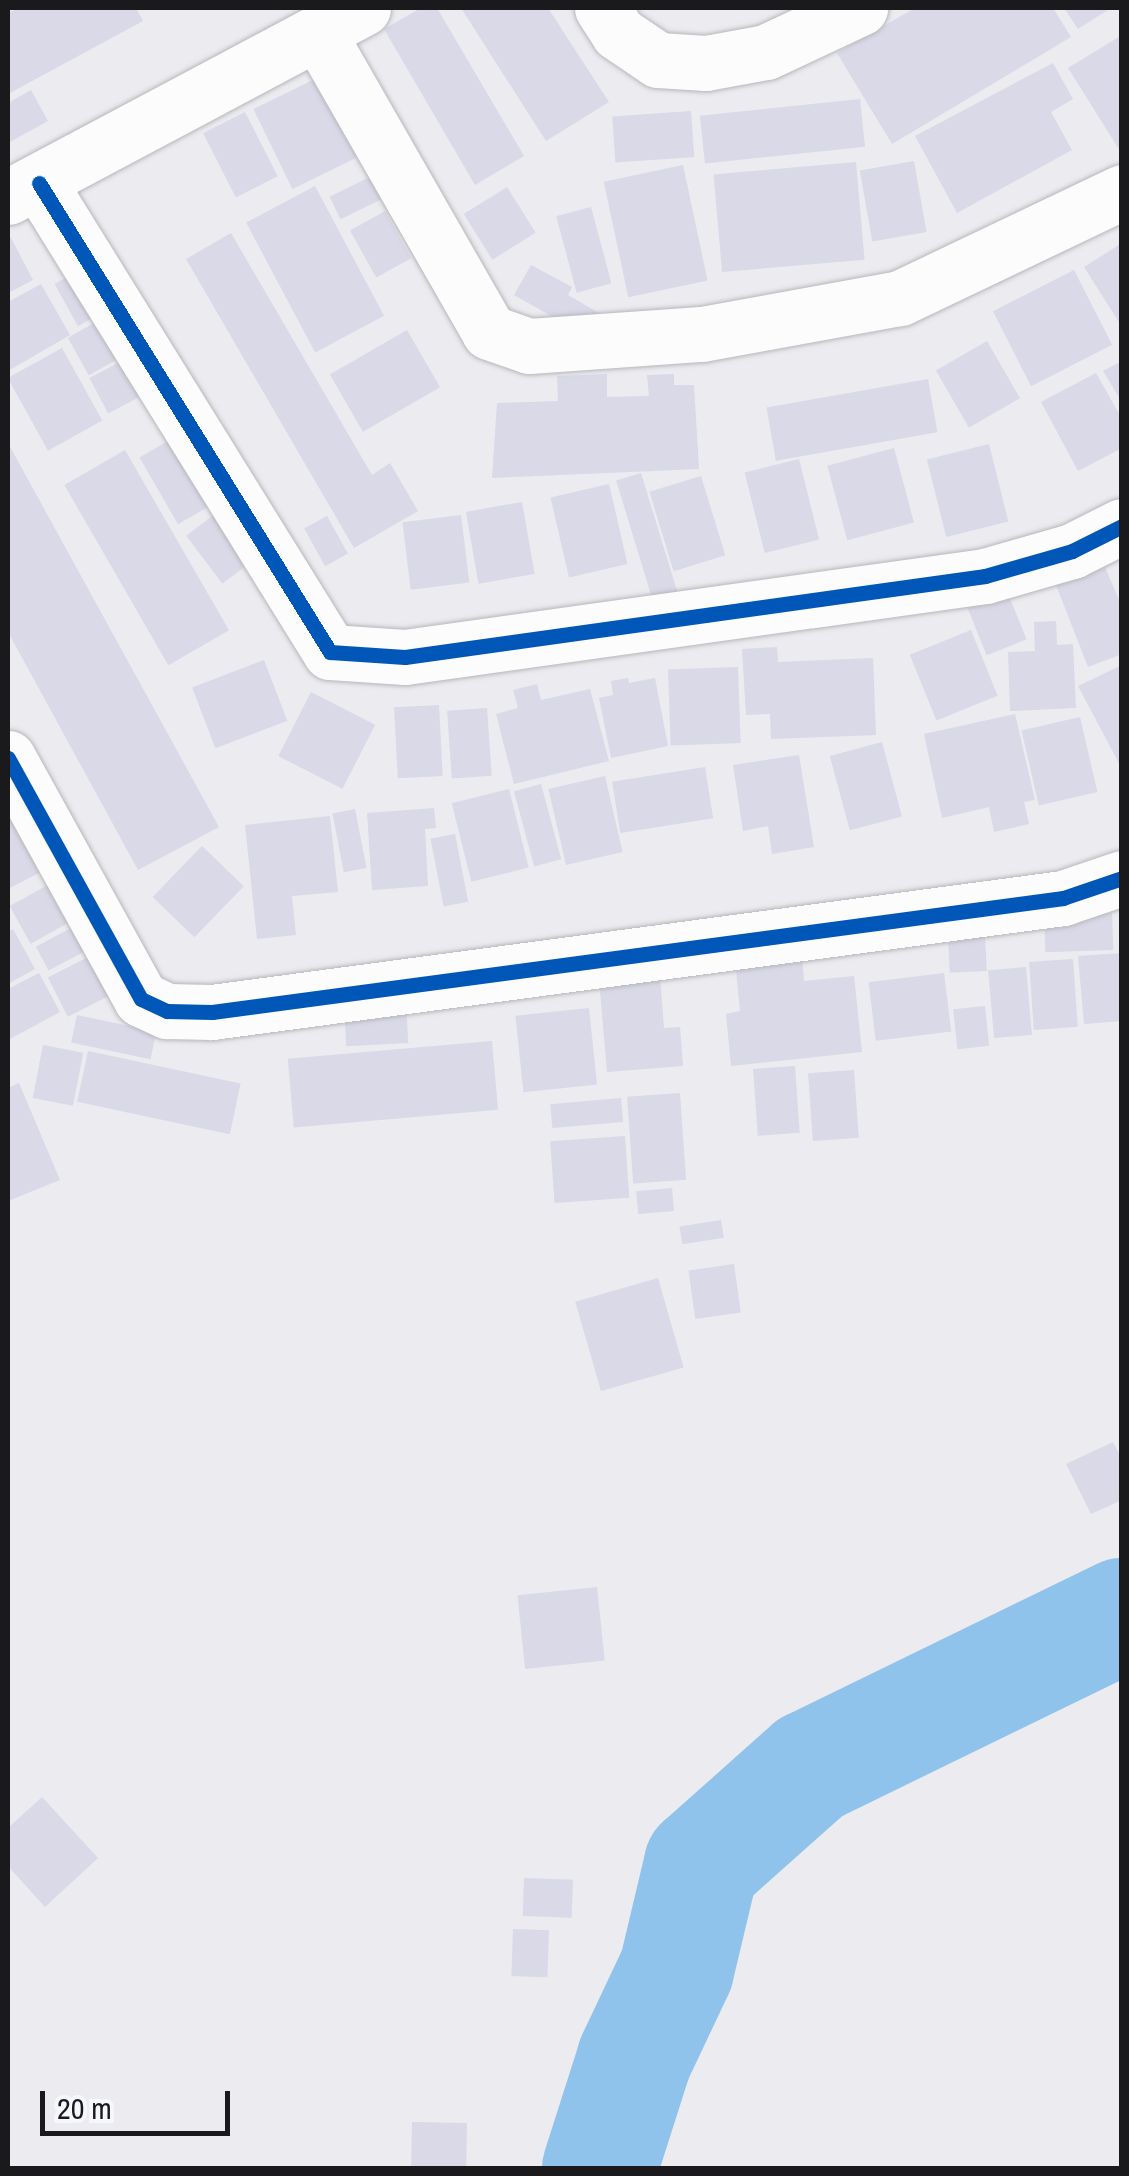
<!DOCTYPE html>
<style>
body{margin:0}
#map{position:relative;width:1129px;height:2176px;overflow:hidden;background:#ebebf0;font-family:"Archivo Narrow",sans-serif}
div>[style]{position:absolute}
.river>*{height:115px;margin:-57.5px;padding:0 57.5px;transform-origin:57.5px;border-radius:57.5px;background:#8fc3ec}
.building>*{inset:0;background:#d9d9e8;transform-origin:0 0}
.roads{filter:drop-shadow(0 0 2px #b7b7bb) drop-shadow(0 0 2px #b7b7bb)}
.minor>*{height:55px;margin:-27.5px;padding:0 27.5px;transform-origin:27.5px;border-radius:27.5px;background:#fcfcfd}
.cycleway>*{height:15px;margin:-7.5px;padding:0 7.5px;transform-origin:7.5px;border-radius:7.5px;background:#0057b8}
span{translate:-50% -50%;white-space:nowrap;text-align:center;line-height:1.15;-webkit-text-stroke:9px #f6f6fe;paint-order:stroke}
.frame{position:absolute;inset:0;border:10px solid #1a1a1d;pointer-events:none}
.scale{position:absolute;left:40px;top:2091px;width:190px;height:45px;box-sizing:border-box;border:5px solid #1a1a1d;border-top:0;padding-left:12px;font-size:30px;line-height:35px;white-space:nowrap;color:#1a1a1d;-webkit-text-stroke:8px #f6f6fe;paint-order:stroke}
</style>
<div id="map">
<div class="river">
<i style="left:599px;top:2168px;width:115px;rotate:-72.3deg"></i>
<i style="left:634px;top:2058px;width:98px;rotate:-64.7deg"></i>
<i style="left:676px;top:1969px;width:108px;rotate:-76.6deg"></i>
<i style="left:701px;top:1864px;width:146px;rotate:-41.7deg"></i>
<i style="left:810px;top:1767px;width:347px;rotate:-26deg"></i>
</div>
<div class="building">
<i style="clip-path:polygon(19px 8px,136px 8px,143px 21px,8px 94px,8px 13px)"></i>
<i style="clip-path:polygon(421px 8px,437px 8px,524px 156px,475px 185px,384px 29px)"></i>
<i style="clip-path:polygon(461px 8px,548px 8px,609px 102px,546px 141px)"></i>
<i style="clip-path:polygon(915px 8px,1053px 8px,1071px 37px,892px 144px,837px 53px)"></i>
<i style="clip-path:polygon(1064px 8px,1111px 8px,1078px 29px)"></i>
<i style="clip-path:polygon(1122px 35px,1122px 154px,1068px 68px)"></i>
<i style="clip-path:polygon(1053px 63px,1073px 99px,1051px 112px,1072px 150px,957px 213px,915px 136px)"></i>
<i style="left:319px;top:77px;width:89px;height:73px;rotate:64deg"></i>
<i style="clip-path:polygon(31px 90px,48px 121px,8px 143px,8px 103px)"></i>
<i style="left:860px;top:99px;width:48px;height:161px;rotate:84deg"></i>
<i style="left:691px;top:111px;width:46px;height:79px;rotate:86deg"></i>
<i style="left:245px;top:112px;width:72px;height:47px;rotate:63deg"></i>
<i style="left:914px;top:161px;width:72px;height:55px;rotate:80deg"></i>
<i style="left:856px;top:162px;width:98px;height:143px;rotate:85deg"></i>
<i style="left:683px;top:165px;width:118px;height:81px;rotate:78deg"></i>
<i style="left:370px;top:177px;width:25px;height:45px;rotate:64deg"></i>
<i style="left:315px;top:186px;width:147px;height:78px;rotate:62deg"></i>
<i style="left:507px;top:187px;width:54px;height:51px;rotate:58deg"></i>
<i style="left:591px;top:207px;width:79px;height:36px;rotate:75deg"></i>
<i style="left:385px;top:211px;width:54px;height:40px;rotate:61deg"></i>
<i style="clip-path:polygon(231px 233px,372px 475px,390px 463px,418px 511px,354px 548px,186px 259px)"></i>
<i style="clip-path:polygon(10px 236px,33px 280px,8px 293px,8px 238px)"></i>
<i style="clip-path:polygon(1122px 243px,1122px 327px,1084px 267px)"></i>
<i style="clip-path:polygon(531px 265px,572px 287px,568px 295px,606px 317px,592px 339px,514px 295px)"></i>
<i style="left:87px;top:266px;width:48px;height:37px;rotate:61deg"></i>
<i style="left:1074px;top:270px;width:84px;height:91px;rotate:63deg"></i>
<i style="clip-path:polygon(41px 284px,70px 335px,8px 371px,8px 302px)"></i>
<i style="left:116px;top:311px;width:43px;height:55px;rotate:61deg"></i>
<i style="left:407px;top:330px;width:66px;height:89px;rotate:60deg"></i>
<i style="left:987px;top:341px;width:66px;height:59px;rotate:60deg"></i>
<i style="left:62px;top:348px;width:83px;height:62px;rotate:61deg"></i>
<i style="left:131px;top:356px;width:40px;height:47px;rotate:62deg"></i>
<i style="clip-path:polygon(1122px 361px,1122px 402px,1103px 371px)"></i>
<i style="clip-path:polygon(1096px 373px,1122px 419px,1122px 448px,1078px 471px,1041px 402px)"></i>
<i style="clip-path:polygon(607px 374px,607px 397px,649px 396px,647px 375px,674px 374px,674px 385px,694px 385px,699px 469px,492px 478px,497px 403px,558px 401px,557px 376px)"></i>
<i style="left:928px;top:379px;width:54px;height:164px;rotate:80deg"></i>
<i style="left:175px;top:437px;width:77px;height:41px;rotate:60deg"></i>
<i style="clip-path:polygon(8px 443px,219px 827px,138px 870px,8px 632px)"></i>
<i style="left:989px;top:444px;width:80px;height:64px;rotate:76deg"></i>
<i style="left:894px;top:448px;width:77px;height:69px;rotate:75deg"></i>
<i style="left:125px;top:450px;width:208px;height:70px;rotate:60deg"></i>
<i style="left:799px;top:459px;width:83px;height:56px;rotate:76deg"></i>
<i style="left:641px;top:473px;width:127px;height:26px;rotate:73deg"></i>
<i style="left:701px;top:476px;width:83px;height:54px;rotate:73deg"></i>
<i style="left:609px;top:484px;width:82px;height:60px;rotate:77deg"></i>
<i style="left:522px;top:502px;width:73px;height:57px;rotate:80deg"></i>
<i style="left:215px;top:514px;width:60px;height:36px;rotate:53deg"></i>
<i style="left:461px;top:515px;width:68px;height:59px;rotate:83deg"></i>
<i style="left:327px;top:516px;width:43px;height:26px;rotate:61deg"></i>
<i style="clip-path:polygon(1105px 567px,1122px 607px,1122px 654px,1088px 667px,1056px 585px)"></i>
<i style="left:1007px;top:591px;width:52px;height:43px;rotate:68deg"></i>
<i style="clip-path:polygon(1056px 621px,1057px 645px,1073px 644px,1076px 708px,1010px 711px,1008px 652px,1035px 651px,1034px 622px)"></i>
<i style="left:971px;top:630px;width:71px;height:66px;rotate:68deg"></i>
<i style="clip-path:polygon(777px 647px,778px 662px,873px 658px,876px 735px,771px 739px,770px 714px,746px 715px,742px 649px)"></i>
<i style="left:264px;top:660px;width:65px;height:77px;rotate:69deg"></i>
<i style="clip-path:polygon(1122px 665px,1122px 769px,1078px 686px)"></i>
<i style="left:738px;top:667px;width:76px;height:70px;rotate:88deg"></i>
<i style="clip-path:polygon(628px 678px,629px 683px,655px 678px,668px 746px,611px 758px,599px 698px,613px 695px,611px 681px)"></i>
<i style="clip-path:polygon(537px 684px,541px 700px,590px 689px,609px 761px,514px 784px,496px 714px,518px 708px,513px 690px)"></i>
<i style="left:311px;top:692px;width:72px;height:72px;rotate:27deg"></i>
<i style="left:439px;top:705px;width:71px;height:45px;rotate:87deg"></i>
<i style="left:487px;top:708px;width:68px;height:40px;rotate:86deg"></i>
<i style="clip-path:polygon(1015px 714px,1035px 800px,1024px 802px,1029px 824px,994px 832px,989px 807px,942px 818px,924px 734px)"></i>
<i style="left:1080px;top:717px;width:77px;height:60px;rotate:77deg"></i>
<i style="left:882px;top:742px;width:77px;height:54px;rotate:75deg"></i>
<i style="clip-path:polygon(799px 755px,814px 847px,772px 854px,768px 826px,743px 831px,733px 765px)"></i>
<i style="left:705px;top:767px;width:52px;height:94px;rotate:81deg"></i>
<i style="left:605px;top:776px;width:78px;height:58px;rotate:77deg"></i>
<i style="clip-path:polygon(8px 783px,52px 866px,8px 889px)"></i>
<i style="left:541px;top:784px;width:78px;height:28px;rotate:75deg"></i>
<i style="left:509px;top:789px;width:81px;height:59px;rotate:76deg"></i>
<i style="clip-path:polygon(434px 808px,436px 828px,425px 829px,428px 886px,372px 890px,367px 813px)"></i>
<i style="left:355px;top:809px;width:60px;height:23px;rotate:79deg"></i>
<i style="clip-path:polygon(330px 816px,338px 892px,292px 896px,296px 935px,257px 939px,245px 825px)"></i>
<i style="left:455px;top:834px;width:69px;height:25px;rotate:79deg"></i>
<i style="left:202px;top:846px;width:58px;height:71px;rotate:44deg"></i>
<i style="left:64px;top:876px;width:43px;height:62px;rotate:61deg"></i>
<i style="left:1112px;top:913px;width:37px;height:68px;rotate:88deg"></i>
<i style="left:984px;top:918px;width:53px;height:37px;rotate:87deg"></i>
<i style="left:88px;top:919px;width:27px;height:59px;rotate:62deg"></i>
<i style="clip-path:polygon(13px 929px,35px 969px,8px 984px,8px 932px)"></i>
<i style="left:104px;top:949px;width:44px;height:63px;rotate:63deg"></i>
<i style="clip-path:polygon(1122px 953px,1122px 1021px,1084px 1024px,1078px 956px)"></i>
<i style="clip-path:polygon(802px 954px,804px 981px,854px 976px,862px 1052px,731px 1066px,726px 1014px,740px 1011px,735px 960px)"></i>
<i style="left:1073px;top:959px;width:68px;height:44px;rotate:86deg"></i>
<i style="left:1026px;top:967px;width:68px;height:38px;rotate:85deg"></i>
<i style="clip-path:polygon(39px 973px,60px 1012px,8px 1040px,8px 989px)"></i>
<i style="left:944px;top:973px;width:59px;height:76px;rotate:83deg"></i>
<i style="clip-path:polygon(660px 975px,664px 1028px,680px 1027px,683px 1066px,607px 1072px,599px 979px)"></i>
<i style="left:406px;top:1001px;width:42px;height:62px;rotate:87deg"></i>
<i style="left:985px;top:1006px;width:40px;height:32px;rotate:84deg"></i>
<i style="left:589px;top:1008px;width:77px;height:74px;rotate:84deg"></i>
<i style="left:77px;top:1015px;width:81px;height:28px;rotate:12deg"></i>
<i style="left:492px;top:1041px;width:69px;height:205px;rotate:85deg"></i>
<i style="left:43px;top:1045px;width:41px;height:54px;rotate:11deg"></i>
<i style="left:88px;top:1051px;width:156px;height:52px;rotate:12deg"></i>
<i style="left:795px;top:1066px;width:67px;height:42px;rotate:86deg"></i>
<i style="left:854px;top:1070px;width:68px;height:46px;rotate:86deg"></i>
<i style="clip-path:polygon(19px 1083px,60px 1180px,8px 1201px,8px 1088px)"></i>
<i style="left:680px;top:1093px;width:87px;height:53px;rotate:86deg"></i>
<i style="left:621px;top:1098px;width:24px;height:71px;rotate:85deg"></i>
<i style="left:625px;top:1136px;width:62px;height:75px;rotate:86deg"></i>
<i style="left:672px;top:1188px;width:23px;height:36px;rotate:85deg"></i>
<i style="left:721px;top:1220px;width:18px;height:42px;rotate:81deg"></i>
<i style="left:734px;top:1264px;width:49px;height:46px;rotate:82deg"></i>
<i style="left:658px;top:1278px;width:93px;height:86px;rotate:74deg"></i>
<i style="clip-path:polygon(1113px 1442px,1122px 1459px,1122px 1500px,1091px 1514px,1066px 1464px)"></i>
<i style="left:597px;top:1587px;width:74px;height:80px;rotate:84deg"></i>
<i style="clip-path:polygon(42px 1797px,98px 1858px,45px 1907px,8px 1866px,8px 1828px)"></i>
<i style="left:524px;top:1878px;width:49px;height:38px;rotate:2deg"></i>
<i style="left:513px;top:1929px;width:36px;height:47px;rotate:2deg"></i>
<i style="left:412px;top:2122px;width:55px;height:46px;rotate:1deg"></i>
</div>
<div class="roads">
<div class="minor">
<i style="left:602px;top:8px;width:30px;rotate:57deg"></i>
<i style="left:618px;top:33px;width:48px;rotate:34deg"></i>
<i style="left:658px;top:60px;width:48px;rotate:3.6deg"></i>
<i style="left:706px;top:63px;width:61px;rotate:-10.4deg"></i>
<i style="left:766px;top:52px;width:104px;rotate:-25.1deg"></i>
<i style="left:318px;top:33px;width:344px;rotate:60.2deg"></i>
<i style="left:489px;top:332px;width:42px;rotate:19.3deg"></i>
<i style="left:529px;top:346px;width:173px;rotate:-4deg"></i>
<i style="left:702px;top:334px;width:201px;rotate:-10.3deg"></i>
<i style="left:900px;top:298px;width:246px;rotate:-25.5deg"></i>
<i style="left:39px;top:183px;width:552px;rotate:58.18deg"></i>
<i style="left:330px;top:652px;width:75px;rotate:3.8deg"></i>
<i style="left:405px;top:657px;width:586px;rotate:-7.95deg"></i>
<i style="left:985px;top:576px;width:91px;rotate:-16deg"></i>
<i style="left:1072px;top:551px;width:56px;rotate:-26.6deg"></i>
<i style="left:8px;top:197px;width:402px;rotate:-28deg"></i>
<i style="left:8px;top:758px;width:275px;rotate:61.1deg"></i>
<i style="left:141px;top:999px;width:29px;rotate:25deg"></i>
<i style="left:167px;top:1011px;width:45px;rotate:1.3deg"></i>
<i style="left:212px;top:1012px;width:859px;rotate:-7.63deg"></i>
<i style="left:1063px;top:898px;width:62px;rotate:-18.7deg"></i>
</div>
</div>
<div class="cycleway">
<i style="left:39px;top:183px;width:552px;rotate:58.18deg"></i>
<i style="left:330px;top:652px;width:75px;rotate:3.8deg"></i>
<i style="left:405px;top:657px;width:586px;rotate:-7.95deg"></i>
<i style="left:985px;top:576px;width:91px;rotate:-16deg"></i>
<i style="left:1072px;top:551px;width:56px;rotate:-26.6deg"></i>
<i style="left:8px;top:758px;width:275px;rotate:61.1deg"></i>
<i style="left:141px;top:999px;width:29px;rotate:25deg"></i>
<i style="left:167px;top:1011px;width:45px;rotate:1.3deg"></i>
<i style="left:212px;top:1012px;width:859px;rotate:-7.63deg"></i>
<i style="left:1063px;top:898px;width:62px;rotate:-18.7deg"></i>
</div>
<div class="frame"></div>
<div class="scale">20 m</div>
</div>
